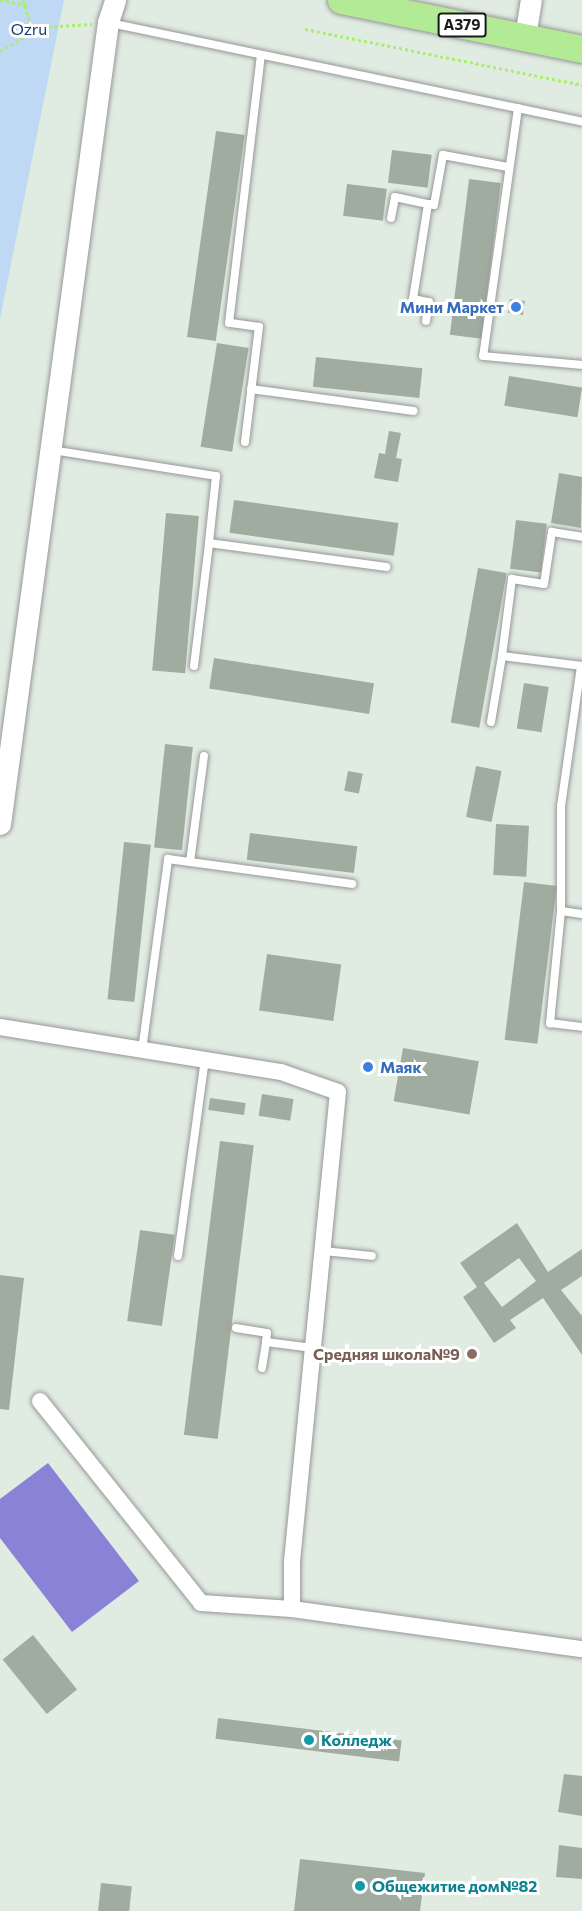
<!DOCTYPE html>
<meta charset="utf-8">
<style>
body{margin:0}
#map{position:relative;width:582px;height:1911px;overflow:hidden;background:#e0ebe2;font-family:Commissioner,sans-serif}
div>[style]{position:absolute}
.park>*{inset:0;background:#bfd8f4}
.pitch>*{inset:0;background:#8883d6}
.building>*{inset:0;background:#a1aca0;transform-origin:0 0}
.path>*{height:3px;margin-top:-1.5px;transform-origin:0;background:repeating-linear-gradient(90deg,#a8ef6e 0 3px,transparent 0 6px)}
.roads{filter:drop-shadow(0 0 2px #979797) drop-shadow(0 0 2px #979797)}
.service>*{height:8px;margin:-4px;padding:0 4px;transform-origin:4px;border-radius:4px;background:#fff}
.minor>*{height:16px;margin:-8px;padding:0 8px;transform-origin:8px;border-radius:8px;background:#fff}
.tertiary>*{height:21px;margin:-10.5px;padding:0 10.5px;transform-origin:10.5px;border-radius:10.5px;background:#fff}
.trunk>*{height:27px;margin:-13.5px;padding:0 13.5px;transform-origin:13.5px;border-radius:13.5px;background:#b3ea95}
.dots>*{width:16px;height:16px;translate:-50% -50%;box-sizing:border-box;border:3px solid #fff;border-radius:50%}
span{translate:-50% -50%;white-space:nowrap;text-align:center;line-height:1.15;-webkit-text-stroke:6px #fff;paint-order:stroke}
.shield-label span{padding:2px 4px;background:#fff;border:2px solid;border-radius:4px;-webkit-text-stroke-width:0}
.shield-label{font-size:15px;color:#1a1a1a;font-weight:700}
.park-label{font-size:16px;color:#123d6f}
.shop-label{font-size:16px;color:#366cbe;font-weight:700}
.right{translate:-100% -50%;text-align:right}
.left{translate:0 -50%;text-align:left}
.education-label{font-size:16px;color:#785e54;font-weight:700}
.culture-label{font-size:16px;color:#0d838f;font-weight:700}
</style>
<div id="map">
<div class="park">
<i style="clip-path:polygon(0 0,64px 0,0 319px)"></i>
</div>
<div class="pitch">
<i style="clip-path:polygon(48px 1463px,139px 1581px,72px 1632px,0 1538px,0 1499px)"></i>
</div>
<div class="building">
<i style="left:216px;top:131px;width:29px;height:208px;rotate:8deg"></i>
<i style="left:392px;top:150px;width:40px;height:33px;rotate:7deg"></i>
<i style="left:469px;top:179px;width:32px;height:157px;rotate:7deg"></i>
<i style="left:347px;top:184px;width:40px;height:32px;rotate:7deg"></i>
<i style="left:510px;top:299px;width:15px;height:14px;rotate:8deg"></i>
<i style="left:217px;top:343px;width:32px;height:105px;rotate:9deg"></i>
<i style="left:316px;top:357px;width:107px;height:30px;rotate:6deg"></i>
<i style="left:509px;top:376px;width:74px;height:30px;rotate:9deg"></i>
<i style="clip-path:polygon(389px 431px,401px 433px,396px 458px,402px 459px,398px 482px,374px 478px,379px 453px,385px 454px)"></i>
<i style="clip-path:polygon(559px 473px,582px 477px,581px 528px,551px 523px)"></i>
<i style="left:234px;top:500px;width:166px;height:33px;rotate:8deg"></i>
<i style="left:166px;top:513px;width:33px;height:158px;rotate:5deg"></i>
<i style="left:516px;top:520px;width:31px;height:49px;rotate:7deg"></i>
<i style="left:478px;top:568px;width:29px;height:157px;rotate:10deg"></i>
<i style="left:214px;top:658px;width:162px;height:31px;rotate:9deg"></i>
<i style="left:524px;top:683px;width:25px;height:46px;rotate:9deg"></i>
<i style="left:165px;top:744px;width:28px;height:104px;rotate:6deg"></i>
<i style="left:476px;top:766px;width:26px;height:52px;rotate:11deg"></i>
<i style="left:348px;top:771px;width:15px;height:20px;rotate:11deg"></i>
<i style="left:496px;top:824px;width:33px;height:51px;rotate:3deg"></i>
<i style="left:250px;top:833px;width:108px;height:27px;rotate:7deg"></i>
<i style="left:124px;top:842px;width:27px;height:158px;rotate:6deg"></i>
<i style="left:524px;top:882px;width:33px;height:159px;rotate:7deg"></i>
<i style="left:267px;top:954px;width:75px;height:57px;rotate:8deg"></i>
<i style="left:403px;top:1048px;width:77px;height:54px;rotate:10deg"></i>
<i style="left:262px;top:1094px;width:32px;height:22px;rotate:9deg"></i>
<i style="left:210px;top:1098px;width:36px;height:12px;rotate:8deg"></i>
<i style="left:220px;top:1141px;width:34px;height:296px;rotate:7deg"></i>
<i style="clip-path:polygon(evenodd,517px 1223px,548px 1272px,582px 1249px,582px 1276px,561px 1290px,582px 1316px,582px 1355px,543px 1298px,510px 1320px,516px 1328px,494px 1343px,463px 1297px,477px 1287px,460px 1263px,517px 1223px,519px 1258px,536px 1281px,502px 1307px,484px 1283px,519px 1258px)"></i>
<i style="left:140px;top:1230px;width:35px;height:92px;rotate:8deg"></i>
<i style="clip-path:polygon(0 1275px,24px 1278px,9px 1410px,0 1409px)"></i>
<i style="left:33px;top:1635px;width:70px;height:39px;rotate:51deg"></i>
<i style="left:218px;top:1718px;width:185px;height:21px;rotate:7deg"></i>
<i style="clip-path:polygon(564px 1774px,582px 1776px,582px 1816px,558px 1812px)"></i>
<i style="clip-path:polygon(559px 1845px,582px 1848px,582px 1879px,556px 1877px)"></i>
<i style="clip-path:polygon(300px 1859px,425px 1873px,420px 1911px,294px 1911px)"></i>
<i style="left:101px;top:1883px;width:31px;height:28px;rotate:6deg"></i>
</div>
<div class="path">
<i style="left:0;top:0;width:27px;rotate:10deg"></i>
<i style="left:23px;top:0;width:34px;rotate:73deg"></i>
<i style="left:305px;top:29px;width:283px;rotate:11.4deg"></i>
<i style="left:0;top:51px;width:48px;rotate:-29.7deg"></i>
<i style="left:42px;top:27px;width:50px;rotate:-3.4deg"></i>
</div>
<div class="roads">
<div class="service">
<i style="left:110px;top:23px;width:482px;rotate:11.8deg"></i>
<i style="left:518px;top:108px;width:250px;rotate:98deg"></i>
<i style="left:483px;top:356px;width:99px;rotate:5.2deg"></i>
<i style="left:428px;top:204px;width:6px;rotate:9deg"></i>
<i style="left:434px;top:205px;width:51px;rotate:-79.8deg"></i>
<i style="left:443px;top:155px;width:66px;rotate:10.5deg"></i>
<i style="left:391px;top:218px;width:21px;rotate:-79deg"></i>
<i style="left:395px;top:197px;width:34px;rotate:12deg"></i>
<i style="left:428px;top:204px;width:96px;rotate:99deg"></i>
<i style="left:413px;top:299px;width:16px;rotate:11deg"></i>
<i style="left:429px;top:302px;width:19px;rotate:99deg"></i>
<i style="left:251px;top:389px;width:164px;rotate:7.7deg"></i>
<i style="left:245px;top:442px;width:116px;rotate:-83.1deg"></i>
<i style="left:259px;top:327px;width:30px;rotate:-172deg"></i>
<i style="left:229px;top:323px;width:270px;rotate:-83.2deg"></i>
<i style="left:52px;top:450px;width:166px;rotate:9deg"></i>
<i style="left:216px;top:476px;width:67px;rotate:96deg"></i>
<i style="left:502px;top:656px;width:78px;rotate:-82.6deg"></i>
<i style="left:512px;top:579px;width:32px;rotate:9deg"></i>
<i style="left:544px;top:584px;width:53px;rotate:-81.3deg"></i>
<i style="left:552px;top:532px;width:30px;rotate:9deg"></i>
<i style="left:194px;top:666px;width:124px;rotate:-83deg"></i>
<i style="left:209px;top:543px;width:179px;rotate:7.7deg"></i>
<i style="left:581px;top:666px;width:141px;rotate:98.1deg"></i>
<i style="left:561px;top:806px;width:105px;rotate:90deg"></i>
<i style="left:561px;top:911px;width:113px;rotate:95.6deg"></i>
<i style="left:550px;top:1023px;width:32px;rotate:7deg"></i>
<i style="left:491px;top:722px;width:67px;rotate:-80.5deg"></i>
<i style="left:502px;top:656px;width:81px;rotate:7.1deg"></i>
<i style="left:190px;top:862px;width:107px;rotate:-82.5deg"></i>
<i style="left:561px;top:911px;width:21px;rotate:8deg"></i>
<i style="left:142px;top:1050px;width:193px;rotate:-82.2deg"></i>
<i style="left:168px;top:859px;width:186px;rotate:7.7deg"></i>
<i style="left:323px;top:1251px;width:49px;rotate:5.8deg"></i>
<i style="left:178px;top:1256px;width:198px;rotate:-82.2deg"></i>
<i style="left:236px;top:1328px;width:31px;rotate:9deg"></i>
<i style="left:267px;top:1333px;width:9px;rotate:96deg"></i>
<i style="left:262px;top:1368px;width:26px;rotate:-81deg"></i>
<i style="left:266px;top:1342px;width:47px;rotate:7.3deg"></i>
</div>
<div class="minor">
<i style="left:0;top:1027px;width:285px;rotate:9.1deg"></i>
<i style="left:281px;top:1072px;width:60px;rotate:19.3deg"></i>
<i style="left:338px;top:1092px;width:473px;rotate:95.6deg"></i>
<i style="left:292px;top:1563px;width:46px;rotate:90deg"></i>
<i style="left:40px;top:1401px;width:258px;rotate:51.4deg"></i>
<i style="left:201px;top:1603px;width:91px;rotate:3.8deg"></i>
<i style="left:292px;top:1609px;width:293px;rotate:7.9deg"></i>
</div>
<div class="tertiary">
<i style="left:525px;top:37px;width:37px;rotate:-81deg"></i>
<i style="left:0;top:824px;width:809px;rotate:-82.33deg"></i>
<i style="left:108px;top:22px;width:23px;rotate:-72deg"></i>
</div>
<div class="trunk">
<i style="left:341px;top:0;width:246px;rotate:11.5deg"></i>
</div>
</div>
<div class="dots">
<i style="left:516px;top:307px;background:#3f7fe0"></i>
<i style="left:368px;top:1067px;background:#3f7fe0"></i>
<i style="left:472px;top:1354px;background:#8d6e63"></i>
<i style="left:309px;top:1740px;background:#0f9aa8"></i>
<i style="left:360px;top:1886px;background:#0f9aa8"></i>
</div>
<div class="shield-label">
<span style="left:462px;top:25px">A379</span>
</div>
<div class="park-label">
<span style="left:29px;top:29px">Ozru</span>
</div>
<div class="shop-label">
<span class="right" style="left:504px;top:307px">Мини Маркет</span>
<span class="left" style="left:380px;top:1067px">Маяк</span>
</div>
<div class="education-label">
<span class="right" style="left:460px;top:1354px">Средняя школа№9</span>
</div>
<div class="culture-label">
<span class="left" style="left:321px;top:1740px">Колледж</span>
<span class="left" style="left:372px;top:1886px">Общежитие дом№82</span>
</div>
</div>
